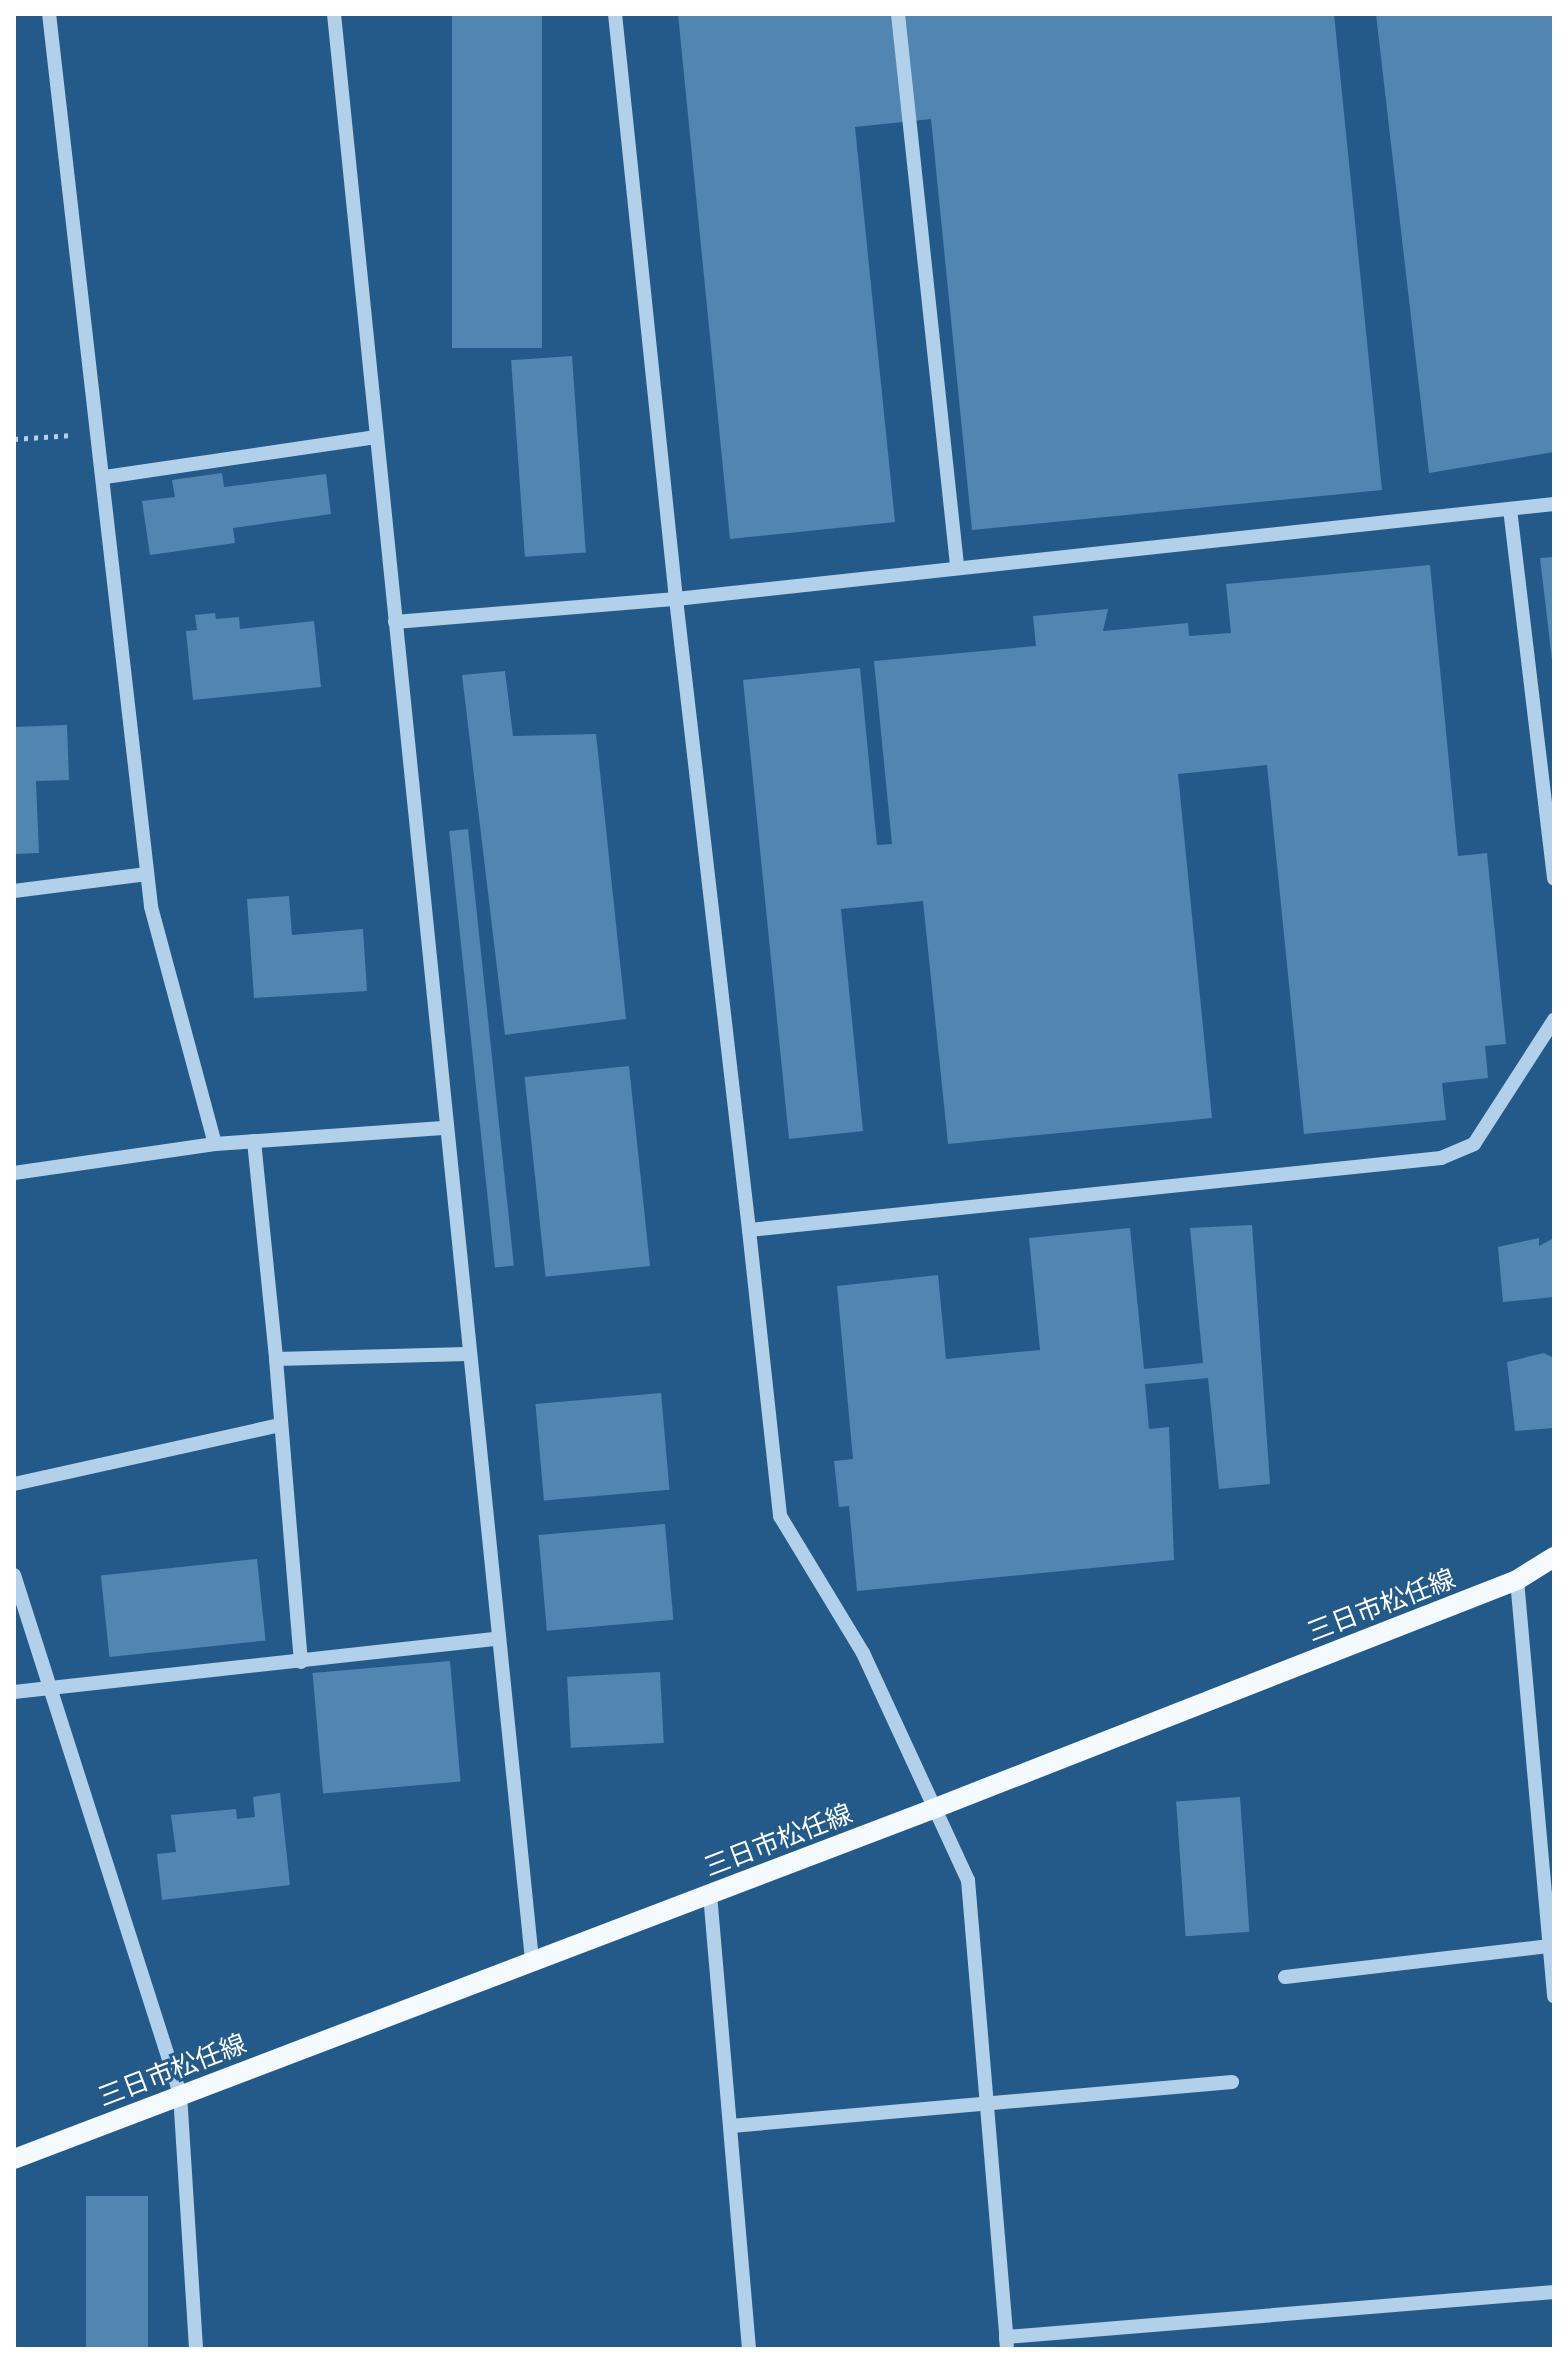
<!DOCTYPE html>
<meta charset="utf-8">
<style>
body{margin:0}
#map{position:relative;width:1568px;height:2363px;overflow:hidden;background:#245a8a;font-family:"Public Sans","Noto Sans JP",sans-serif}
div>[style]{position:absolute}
.building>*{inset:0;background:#5186b3;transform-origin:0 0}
.path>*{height:5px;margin-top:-2.5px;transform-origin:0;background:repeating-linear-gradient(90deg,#b2d0ea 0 4px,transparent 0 10px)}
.minor>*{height:14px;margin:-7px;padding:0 7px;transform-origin:7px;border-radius:7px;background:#b2d0ea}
.major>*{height:20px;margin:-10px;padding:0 10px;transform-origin:10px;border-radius:10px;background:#f5fafe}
span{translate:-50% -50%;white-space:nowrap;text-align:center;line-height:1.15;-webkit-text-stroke:6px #245a8a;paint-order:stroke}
.street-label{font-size:26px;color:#fff}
.frame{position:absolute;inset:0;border:16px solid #fff;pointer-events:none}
</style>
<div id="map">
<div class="building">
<i style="left:452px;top:14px;width:90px;height:334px"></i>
<i style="clip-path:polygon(678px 14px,1334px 14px,1382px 490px,972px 530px,931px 119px,855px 127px,895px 522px,730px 539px)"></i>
<i style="clip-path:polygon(1376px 14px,1554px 14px,1554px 452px,1429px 473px)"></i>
<i style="left:572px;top:356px;width:197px;height:61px;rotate:86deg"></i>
<i style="clip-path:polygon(222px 473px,224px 487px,326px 474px,331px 514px,233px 528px,235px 543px,150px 555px,142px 501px,175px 497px,172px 480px)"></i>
<i style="clip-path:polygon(1554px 557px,1554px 660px,1552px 660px,1540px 558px)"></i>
<i style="clip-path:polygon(1430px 565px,1458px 856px,1487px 853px,1506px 1044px,1485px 1046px,1488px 1078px,1442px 1083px,1446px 1120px,1304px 1134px,1267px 765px,1178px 774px,1212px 1118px,948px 1144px,923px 901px,841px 909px,863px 1131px,789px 1139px,743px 680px,860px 668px,877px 845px,892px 844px,874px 661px,1036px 646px,1033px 616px,1108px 609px,1103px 631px,1188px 623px,1189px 636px,1231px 633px,1226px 584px)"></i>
<i style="clip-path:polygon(215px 613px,216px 619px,239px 617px,240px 629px,314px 621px,321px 687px,193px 700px,186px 631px,197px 630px,195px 615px)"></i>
<i style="clip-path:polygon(505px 671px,513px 736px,596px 734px,626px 1019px,505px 1035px,462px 675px)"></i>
<i style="clip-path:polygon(67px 725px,69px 780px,36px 781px,39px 853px,14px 854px,14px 727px)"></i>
<i style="left:468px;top:829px;width:439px;height:19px;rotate:84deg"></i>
<i style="clip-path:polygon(289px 896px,292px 935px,363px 929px,367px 991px,254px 998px,247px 899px)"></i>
<i style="left:629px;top:1066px;width:201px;height:105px;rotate:84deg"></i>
<i style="clip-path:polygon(1252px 1225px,1270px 1484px,1219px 1489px,1208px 1378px,1145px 1384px,1149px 1429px,1169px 1427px,1174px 1560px,857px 1591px,849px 1506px,839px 1507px,834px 1461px,853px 1459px,837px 1286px,938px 1275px,946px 1359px,1040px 1350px,1029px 1238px,1130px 1228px,1144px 1369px,1203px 1363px,1190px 1228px)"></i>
<i style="clip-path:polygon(1539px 1238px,1539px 1246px,1554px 1238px,1554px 1297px,1503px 1302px,1498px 1247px)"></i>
<i style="clip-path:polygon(1544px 1353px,1554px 1358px,1554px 1428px,1515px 1431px,1507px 1362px)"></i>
<i style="left:661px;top:1393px;width:97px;height:126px;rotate:85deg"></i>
<i style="left:665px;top:1524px;width:96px;height:127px;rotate:85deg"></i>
<i style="left:257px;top:1559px;width:82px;height:157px;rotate:84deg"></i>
<i style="left:450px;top:1661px;width:121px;height:138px;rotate:85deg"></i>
<i style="left:660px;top:1672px;width:71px;height:93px;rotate:87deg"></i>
<i style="clip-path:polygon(280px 1793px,290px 1885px,162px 1900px,157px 1854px,176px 1852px,171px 1815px,236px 1809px,237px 1819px,255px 1817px,253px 1797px)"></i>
<i style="left:1240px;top:1797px;width:135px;height:64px;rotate:86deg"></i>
<i style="left:86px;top:2196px;width:62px;height:153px"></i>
</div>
<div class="path">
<i style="left:14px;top:439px;width:59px;rotate:-3.9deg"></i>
</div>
<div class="minor">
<i style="left:334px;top:14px;width:1957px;rotate:84.19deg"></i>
<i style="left:898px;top:14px;width:554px;rotate:83.89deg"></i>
<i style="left:105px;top:477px;width:274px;rotate:-8.4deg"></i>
<i style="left:1554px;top:504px;width:883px;rotate:173.82deg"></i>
<i style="left:676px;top:599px;width:635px;rotate:83.4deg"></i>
<i style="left:749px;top:1230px;width:696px;rotate:-5.94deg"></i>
<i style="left:1441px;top:1158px;width:36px;rotate:-23deg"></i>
<i style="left:1474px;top:1144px;width:148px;rotate:-57.2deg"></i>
<i style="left:1510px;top:509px;width:372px;rotate:83.2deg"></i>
<i style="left:395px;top:622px;width:282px;rotate:-4.7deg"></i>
<i style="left:676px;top:599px;width:588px;rotate:-95.95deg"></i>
<i style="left:14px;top:891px;width:134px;rotate:-7.3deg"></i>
<i style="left:254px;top:1141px;width:219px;rotate:84.2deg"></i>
<i style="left:276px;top:1359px;width:191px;rotate:-1.5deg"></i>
<i style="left:215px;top:1144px;width:232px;rotate:-4deg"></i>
<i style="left:14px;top:1173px;width:203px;rotate:-8.2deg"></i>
<i style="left:215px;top:1144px;width:246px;rotate:-105.1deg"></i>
<i style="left:151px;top:906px;width:898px;rotate:-96.52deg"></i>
<i style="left:749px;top:1230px;width:288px;rotate:83.8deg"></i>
<i style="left:780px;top:1516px;width:160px;rotate:58.8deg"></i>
<i style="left:863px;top:1653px;width:250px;rotate:65.2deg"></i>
<i style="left:968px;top:1880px;width:459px;rotate:85.2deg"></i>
<i style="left:276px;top:1359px;width:304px;rotate:85.3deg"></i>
<i style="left:14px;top:1484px;width:273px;rotate:-12.5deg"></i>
<i style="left:14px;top:1575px;width:545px;rotate:72.26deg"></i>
<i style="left:180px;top:2094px;width:256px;rotate:86.4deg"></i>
<i style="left:1517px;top:1580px;width:418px;rotate:84.9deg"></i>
<i style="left:14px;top:1692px;width:483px;rotate:-6.3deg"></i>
<i style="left:710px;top:1894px;width:457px;rotate:85.1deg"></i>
<i style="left:1285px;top:1977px;width:267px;rotate:-6.7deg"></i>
<i style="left:731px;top:2126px;width:503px;rotate:-5.02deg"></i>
<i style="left:1007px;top:2349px;width:12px;rotate:-95deg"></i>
<i style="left:1006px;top:2337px;width:550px;rotate:-4.69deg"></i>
</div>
<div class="major">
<i style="left:14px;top:2159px;width:989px;rotate:-20.85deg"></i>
<i style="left:938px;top:1807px;width:622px;rotate:-21.41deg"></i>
<i style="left:1517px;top:1580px;width:44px;rotate:-31.9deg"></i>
</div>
<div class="street-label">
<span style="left:1381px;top:1605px;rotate:-21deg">三日市松任線</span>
<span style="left:778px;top:1840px;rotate:-21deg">三日市松任線</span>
<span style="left:172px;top:2070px;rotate:-21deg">三日市松任線</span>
</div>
<div class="frame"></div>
</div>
